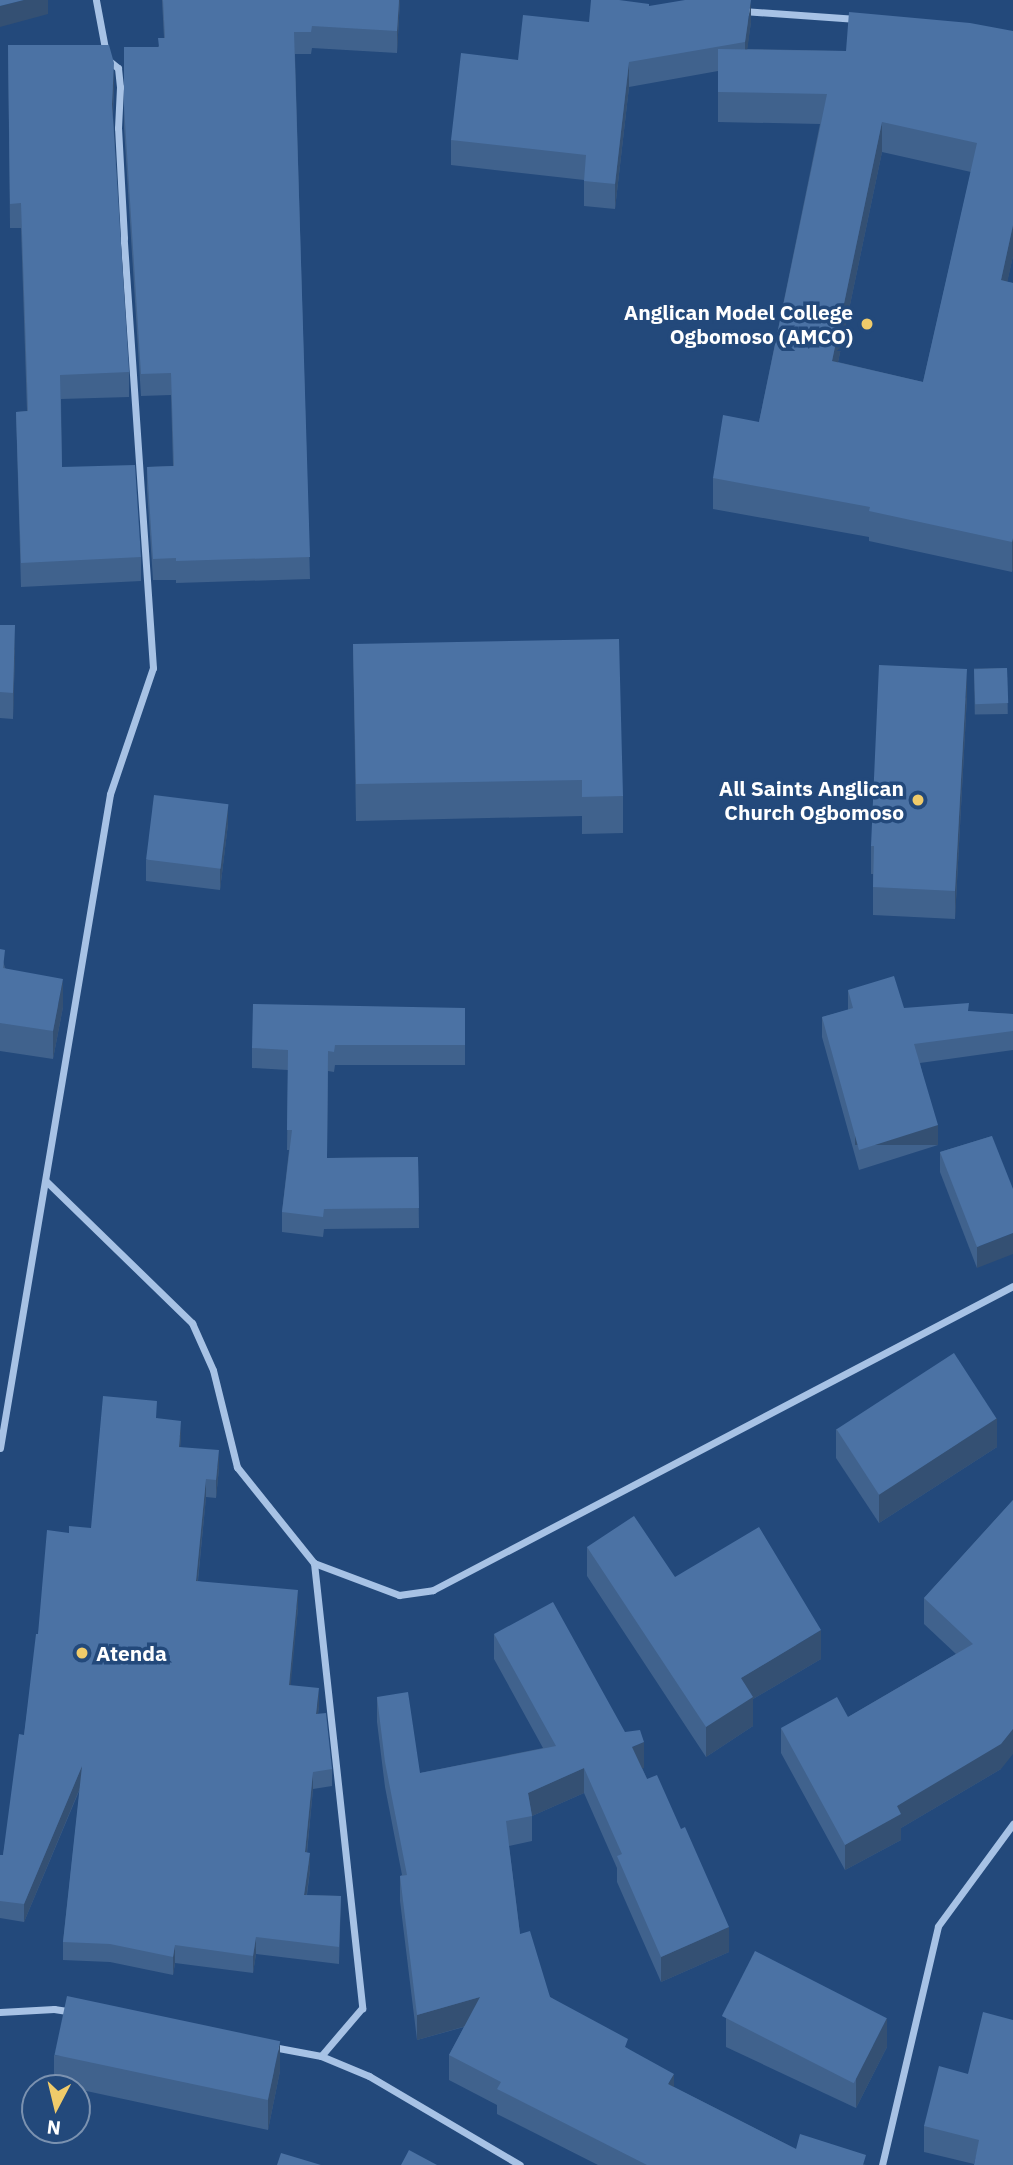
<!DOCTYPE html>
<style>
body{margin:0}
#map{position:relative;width:1013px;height:2165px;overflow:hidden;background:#23497b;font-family:"IBM Plex Sans",sans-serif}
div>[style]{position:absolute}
.minor>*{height:7px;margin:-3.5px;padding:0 3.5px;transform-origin:3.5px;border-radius:3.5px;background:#a7c2e5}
.wall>*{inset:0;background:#40628d;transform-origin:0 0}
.shaded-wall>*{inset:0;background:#345073;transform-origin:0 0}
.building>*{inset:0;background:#4b72a4;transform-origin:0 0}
.dots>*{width:19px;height:19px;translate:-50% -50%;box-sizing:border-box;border:4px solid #23497b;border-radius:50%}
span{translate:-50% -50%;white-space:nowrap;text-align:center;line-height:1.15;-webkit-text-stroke:7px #23497b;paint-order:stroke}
.poi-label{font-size:21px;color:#fff;font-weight:700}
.right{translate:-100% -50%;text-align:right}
.left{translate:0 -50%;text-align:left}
.north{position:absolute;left:21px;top:2074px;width:70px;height:70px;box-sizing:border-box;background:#23497b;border:2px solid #7b92b0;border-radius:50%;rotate:187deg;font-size:19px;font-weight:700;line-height:28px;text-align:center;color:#fff}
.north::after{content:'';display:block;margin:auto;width:24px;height:32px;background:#f0cb6a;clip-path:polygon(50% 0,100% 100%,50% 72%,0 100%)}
</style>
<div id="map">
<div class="minor">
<i style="left:743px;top:11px;width:114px;rotate:4deg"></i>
<i style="left:46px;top:1181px;width:204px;rotate:44.2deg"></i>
<i style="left:192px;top:1323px;width:51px;rotate:65.9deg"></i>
<i style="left:213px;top:1370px;width:100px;rotate:76.1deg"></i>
<i style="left:237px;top:1467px;width:123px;rotate:51.3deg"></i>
<i style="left:314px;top:1563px;width:91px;rotate:20.6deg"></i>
<i style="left:399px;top:1595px;width:34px;rotate:-8deg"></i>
<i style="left:433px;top:1590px;width:655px;rotate:-27.66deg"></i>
<i style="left:0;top:1448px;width:663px;rotate:-80.45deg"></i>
<i style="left:110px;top:794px;width:133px;rotate:-71.2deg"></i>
<i style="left:153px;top:668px;width:431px;rotate:-93.9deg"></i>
<i style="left:124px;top:238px;width:110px;rotate:-93.1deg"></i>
<i style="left:118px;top:128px;width:41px;rotate:-87.2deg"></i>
<i style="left:120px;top:87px;width:19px;rotate:-96deg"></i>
<i style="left:118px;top:68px;width:14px;rotate:-141deg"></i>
<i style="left:107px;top:59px;width:60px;rotate:-100.6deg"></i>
<i style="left:314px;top:1563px;width:448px;rotate:83.8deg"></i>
<i style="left:362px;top:2008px;width:63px;rotate:130.5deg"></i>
<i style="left:0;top:2012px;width:54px;rotate:-3.2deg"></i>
<i style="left:54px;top:2009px;width:18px;rotate:9deg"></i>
<i style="left:273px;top:2047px;width:49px;rotate:10.6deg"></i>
<i style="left:321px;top:2056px;width:52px;rotate:22.6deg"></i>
<i style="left:369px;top:2076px;width:175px;rotate:30.5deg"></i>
<i style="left:882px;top:2165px;width:245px;rotate:-76.8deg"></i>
<i style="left:938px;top:1926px;width:127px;rotate:-53.7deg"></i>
</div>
<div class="wall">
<i style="clip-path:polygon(162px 0,400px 0,397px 53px,312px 48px,311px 54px,295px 54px,310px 579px,176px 583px,176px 580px,153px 580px,147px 489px,147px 467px,173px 466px,171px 395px,141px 396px,124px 128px,124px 47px,158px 47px,164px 38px)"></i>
<i style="clip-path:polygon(evenodd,649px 6px,751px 22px,747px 49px,846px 51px,1013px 31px,1013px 256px,1007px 282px,1013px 283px,1013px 568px,1012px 572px,869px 541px,869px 537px,713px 509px,713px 478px,759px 422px,820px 124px,718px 122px,718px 71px,629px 87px,615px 209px,584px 206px,584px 180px,451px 165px,451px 140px,518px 60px,589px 22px,649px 6px,882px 152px,971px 172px,923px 382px,838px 362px,882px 152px)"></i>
<i style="clip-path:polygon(8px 45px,114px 87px,113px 115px,129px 372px,129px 397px,61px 399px,62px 467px,141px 557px,141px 581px,21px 587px,16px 412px,27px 411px,21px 228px,10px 228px)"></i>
<i style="clip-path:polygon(0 625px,15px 651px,13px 719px,0 718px)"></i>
<i style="clip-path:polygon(353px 644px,623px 796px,623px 833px,582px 834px,582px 816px,356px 821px)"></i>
<i style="left:1007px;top:668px;width:46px;height:33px;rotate:89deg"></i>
<i style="clip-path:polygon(967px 696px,955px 919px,873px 915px,873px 874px,871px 874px,871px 846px)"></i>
<i style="clip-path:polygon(228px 824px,220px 890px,146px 881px,146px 860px)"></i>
<i style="clip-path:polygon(0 949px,5px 968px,63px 1007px,53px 1059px,0 1051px)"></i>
<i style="clip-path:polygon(848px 990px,904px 1008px,1013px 1014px,1013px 1050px,920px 1063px,938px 1145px,859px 1170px,822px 1037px,822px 1017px,848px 1010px)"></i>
<i style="clip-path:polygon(465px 1008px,465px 1065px,335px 1065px,334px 1072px,328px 1071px,327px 1158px,418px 1157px,419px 1228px,324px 1229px,323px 1237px,282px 1232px,282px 1212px,289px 1150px,287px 1150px,288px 1070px,252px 1068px,252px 1048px)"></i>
<i style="clip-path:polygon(992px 1136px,977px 1268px,940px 1172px,940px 1152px)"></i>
<i style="clip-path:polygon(157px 1418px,181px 1438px,180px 1447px,219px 1468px,216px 1498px,206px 1497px,198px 1581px,298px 1608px,290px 1685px,319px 1706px,318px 1714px,332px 1769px,332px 1786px,313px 1789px,307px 1853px,310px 1870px,307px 1895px,341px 1896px,339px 1964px,256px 1954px,253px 1973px,175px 1963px,173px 1975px,110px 1962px,63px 1960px,63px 1942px,80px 1789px,24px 1922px,0 1918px,0 1855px,3px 1855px,24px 1735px,38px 1634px,69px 1533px,91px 1528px)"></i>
<i style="clip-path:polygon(836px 1429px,997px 1447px,879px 1523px,836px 1458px)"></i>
<i style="clip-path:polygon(1013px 1500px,1001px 1769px,901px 1828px,901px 1840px,845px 1870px,781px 1753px,781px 1728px,848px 1717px,956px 1654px,924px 1624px,924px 1598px)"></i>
<i style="clip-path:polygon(587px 1547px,675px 1577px,821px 1659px,753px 1699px,753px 1726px,706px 1757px,587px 1576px)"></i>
<i style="clip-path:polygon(494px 1634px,644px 1768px,642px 1768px,729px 1952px,661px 1982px,617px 1882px,617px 1868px,584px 1793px,532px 1816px,532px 1841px,509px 1846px,520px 1934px,550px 1997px,628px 2049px,674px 2087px,796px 2149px,866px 2165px,598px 2165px,497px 2114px,497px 2105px,449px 2080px,449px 2055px,464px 2027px,417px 2040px,400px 1901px,400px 1876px,402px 1875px,385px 1787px,377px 1722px,377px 1697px,420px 1773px,543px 1748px,494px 1659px)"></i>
<i style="clip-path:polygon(726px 2018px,887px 2047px,856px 2108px,726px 2047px)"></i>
<i style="clip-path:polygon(1013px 2020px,974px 2164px,924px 2152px,924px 2126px)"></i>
<i style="clip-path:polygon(54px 2055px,280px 2071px,268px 2130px,77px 2089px,77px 2088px,54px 2084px)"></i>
</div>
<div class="shaded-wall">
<i style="clip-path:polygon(24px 0,48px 0,48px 14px,0 27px,0 6px)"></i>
<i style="clip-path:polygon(399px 0,400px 0,397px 53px,397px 31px)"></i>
<i style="clip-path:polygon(751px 0,751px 22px,745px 67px,745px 42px)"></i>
<i style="clip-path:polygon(629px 62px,629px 87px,615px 209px,615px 184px)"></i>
<i style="clip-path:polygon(114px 63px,114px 87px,112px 128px,112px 104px)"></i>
<i style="clip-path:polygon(882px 122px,882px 152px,832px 391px,832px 361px)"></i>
<i style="clip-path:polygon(1013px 225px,1013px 256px,1001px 311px,1001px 280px)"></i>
<i style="clip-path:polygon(1013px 538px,1013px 568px,1012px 572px,1012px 542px)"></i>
<i style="clip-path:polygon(15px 625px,15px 651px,13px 719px,13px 693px)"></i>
<i style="clip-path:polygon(967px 669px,967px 696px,955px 919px,955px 891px)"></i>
<i style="clip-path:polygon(228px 804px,228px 824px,220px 890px,220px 869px)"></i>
<i style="clip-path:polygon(63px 979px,63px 1007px,53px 1059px,53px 1031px)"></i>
<i style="left:938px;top:1125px;width:20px;height:83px;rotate:90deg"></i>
<i style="clip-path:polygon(1013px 1233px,1013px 1254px,977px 1268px,977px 1247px)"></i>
<i style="clip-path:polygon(997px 1418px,997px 1447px,879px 1523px,879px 1494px)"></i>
<i style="clip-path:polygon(181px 1421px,181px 1438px,179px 1464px,179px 1447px)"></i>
<i style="clip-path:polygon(219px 1450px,219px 1468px,216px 1498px,216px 1480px)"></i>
<i style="clip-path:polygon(206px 1479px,206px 1497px,196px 1598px,196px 1581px)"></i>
<i style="clip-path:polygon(298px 1590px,298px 1608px,289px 1703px,289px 1685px)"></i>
<i style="clip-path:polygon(821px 1630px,821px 1659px,753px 1699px,753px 1726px,706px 1757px,706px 1727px,741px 1678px)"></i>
<i style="clip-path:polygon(319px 1688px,319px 1706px,316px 1731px,316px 1714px)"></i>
<i style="clip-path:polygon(1013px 1729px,1013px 1754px,1001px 1769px,901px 1828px,901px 1840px,845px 1870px,845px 1845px,897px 1806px)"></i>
<i style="clip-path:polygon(644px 1742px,644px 1768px,632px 1773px,632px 1747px)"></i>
<i style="clip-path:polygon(82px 1766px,82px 1783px,24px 1922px,24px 1904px)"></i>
<i style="clip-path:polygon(584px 1768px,584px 1793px,532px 1816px,528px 1793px)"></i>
<i style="clip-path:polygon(313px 1772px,313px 1789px,305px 1870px,305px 1852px)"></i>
<i style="clip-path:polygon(310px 1853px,310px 1870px,304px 1913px,304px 1895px)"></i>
<i style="clip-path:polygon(729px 1927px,729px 1952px,661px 1982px,661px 1957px)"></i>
<i style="clip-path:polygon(256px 1937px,256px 1954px,253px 1973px,253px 1956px)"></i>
<i style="clip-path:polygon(175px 1945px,175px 1963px,173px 1975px,173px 1957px)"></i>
<i style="clip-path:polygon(480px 1997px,480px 2022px,417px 2040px,417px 2015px)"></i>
<i style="clip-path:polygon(887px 2018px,887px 2047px,856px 2108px,856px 2078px)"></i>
<i style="clip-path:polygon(280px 2041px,280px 2071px,268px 2130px,268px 2100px)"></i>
<i style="clip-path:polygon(674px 2074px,674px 2099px,668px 2084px)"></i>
</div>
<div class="building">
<i style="clip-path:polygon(0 0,24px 0,0 6px)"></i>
<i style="clip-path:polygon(163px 0,399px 0,397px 31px,312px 26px,311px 32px,294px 32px,310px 557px,176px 561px,176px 558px,153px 559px,147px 467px,174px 466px,171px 373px,141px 374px,124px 106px,124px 47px,159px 47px,158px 38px,165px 38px)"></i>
<i style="clip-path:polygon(591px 0,619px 0,649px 4px,649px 6px,685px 0,751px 0,745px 42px,629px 62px,615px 184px,584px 181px,586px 155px,451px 140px,461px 53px,518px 60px,523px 15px,589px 22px)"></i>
<i style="clip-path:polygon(evenodd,849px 12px,970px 23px,1013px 31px,1013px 225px,1001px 280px,1013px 283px,1013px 538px,1012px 542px,869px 511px,870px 507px,713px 478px,723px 415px,759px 422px,827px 94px,718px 92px,718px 49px,846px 51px,849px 12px,882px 122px,977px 143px,923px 382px,832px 361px,882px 122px)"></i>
<i style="clip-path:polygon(8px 45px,109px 45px,114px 63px,112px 104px,129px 372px,60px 375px,62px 467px,135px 465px,141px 557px,21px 563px,16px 412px,28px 411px,21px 203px,10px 204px)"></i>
<i style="clip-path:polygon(0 625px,15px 625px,13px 693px,0 692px)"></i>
<i style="clip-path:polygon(619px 639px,623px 796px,582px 797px,582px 780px,356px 784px,353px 644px)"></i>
<i style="clip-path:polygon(879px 665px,967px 669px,955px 891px,873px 887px,874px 846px,871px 846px)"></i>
<i style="left:1007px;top:668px;width:35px;height:33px;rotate:88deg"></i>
<i style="left:154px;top:795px;width:75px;height:65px;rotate:7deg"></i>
<i style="clip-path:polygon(0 949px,5px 950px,3px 968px,63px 979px,53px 1031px,0 1023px)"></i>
<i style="clip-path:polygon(894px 976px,904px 1008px,969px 1003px,968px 1011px,1013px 1014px,1013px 1031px,914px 1044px,938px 1125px,859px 1150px,822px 1017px,853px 1008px,848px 990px)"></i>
<i style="clip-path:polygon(253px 1004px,465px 1008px,465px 1045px,335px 1045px,334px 1052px,328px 1051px,327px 1158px,418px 1157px,419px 1208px,324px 1209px,323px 1217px,282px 1212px,292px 1130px,287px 1130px,288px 1050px,252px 1048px)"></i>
<i style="clip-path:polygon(992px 1136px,1013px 1189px,1013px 1233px,977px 1247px,940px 1152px)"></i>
<i style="left:954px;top:1353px;width:78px;height:140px;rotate:57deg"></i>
<i style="clip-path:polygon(103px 1396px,157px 1401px,156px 1418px,181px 1421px,179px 1447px,219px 1450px,216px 1480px,206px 1479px,196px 1581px,298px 1590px,289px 1685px,319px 1688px,316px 1714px,326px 1713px,332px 1769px,313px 1772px,305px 1852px,310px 1853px,304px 1895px,341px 1896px,339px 1947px,256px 1937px,253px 1956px,175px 1945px,173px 1957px,110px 1944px,63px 1942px,82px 1766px,24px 1904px,0 1901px,0 1855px,3px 1855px,19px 1734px,24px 1735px,36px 1634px,38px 1634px,47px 1530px,69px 1533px,69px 1526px,91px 1528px)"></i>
<i style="clip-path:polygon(1013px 1500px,1013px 1729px,1001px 1744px,897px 1806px,901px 1814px,845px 1845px,781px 1728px,837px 1697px,848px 1717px,973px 1644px,924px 1598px)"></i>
<i style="clip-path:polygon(634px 1516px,675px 1577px,759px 1527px,821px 1630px,741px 1678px,753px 1697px,706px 1727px,587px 1547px)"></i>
<i style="clip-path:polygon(553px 1602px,625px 1732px,640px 1730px,644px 1742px,632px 1747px,647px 1779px,657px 1775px,681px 1829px,685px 1827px,729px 1927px,661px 1957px,617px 1856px,622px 1854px,584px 1768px,528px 1793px,532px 1816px,506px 1821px,520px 1934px,530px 1931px,550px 1997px,628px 2039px,625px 2047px,674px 2074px,668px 2084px,796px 2149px,800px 2134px,866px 2155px,863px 2165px,647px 2165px,497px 2089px,501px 2082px,449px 2055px,480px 1997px,417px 2015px,400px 1876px,407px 1875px,385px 1762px,377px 1697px,408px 1692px,420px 1773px,556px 1746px,494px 1634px)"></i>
<i style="left:755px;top:1951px;width:148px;height:73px;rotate:27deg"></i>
<i style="left:67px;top:1996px;width:218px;height:60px;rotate:12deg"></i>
<i style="clip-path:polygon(983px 2012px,1013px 2020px,1013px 2165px,974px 2165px,979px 2140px,924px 2126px,939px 2066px,968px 2074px)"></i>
<i style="clip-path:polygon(409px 2150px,437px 2165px,401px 2165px)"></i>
<i style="clip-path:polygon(281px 2153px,321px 2165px,277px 2165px)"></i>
</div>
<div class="dots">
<i style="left:867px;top:324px;background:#f0cb6a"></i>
<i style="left:918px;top:800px;background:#f0cb6a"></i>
<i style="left:82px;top:1653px;background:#f0cb6a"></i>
</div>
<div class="poi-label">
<span class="right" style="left:853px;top:324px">Anglican Model College<br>Ogbomoso (AMCO)</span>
<span class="right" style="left:904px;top:800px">All Saints Anglican<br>Church Ogbomoso</span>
<span class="left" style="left:96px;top:1653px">Atenda</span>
</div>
<div class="north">N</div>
</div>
